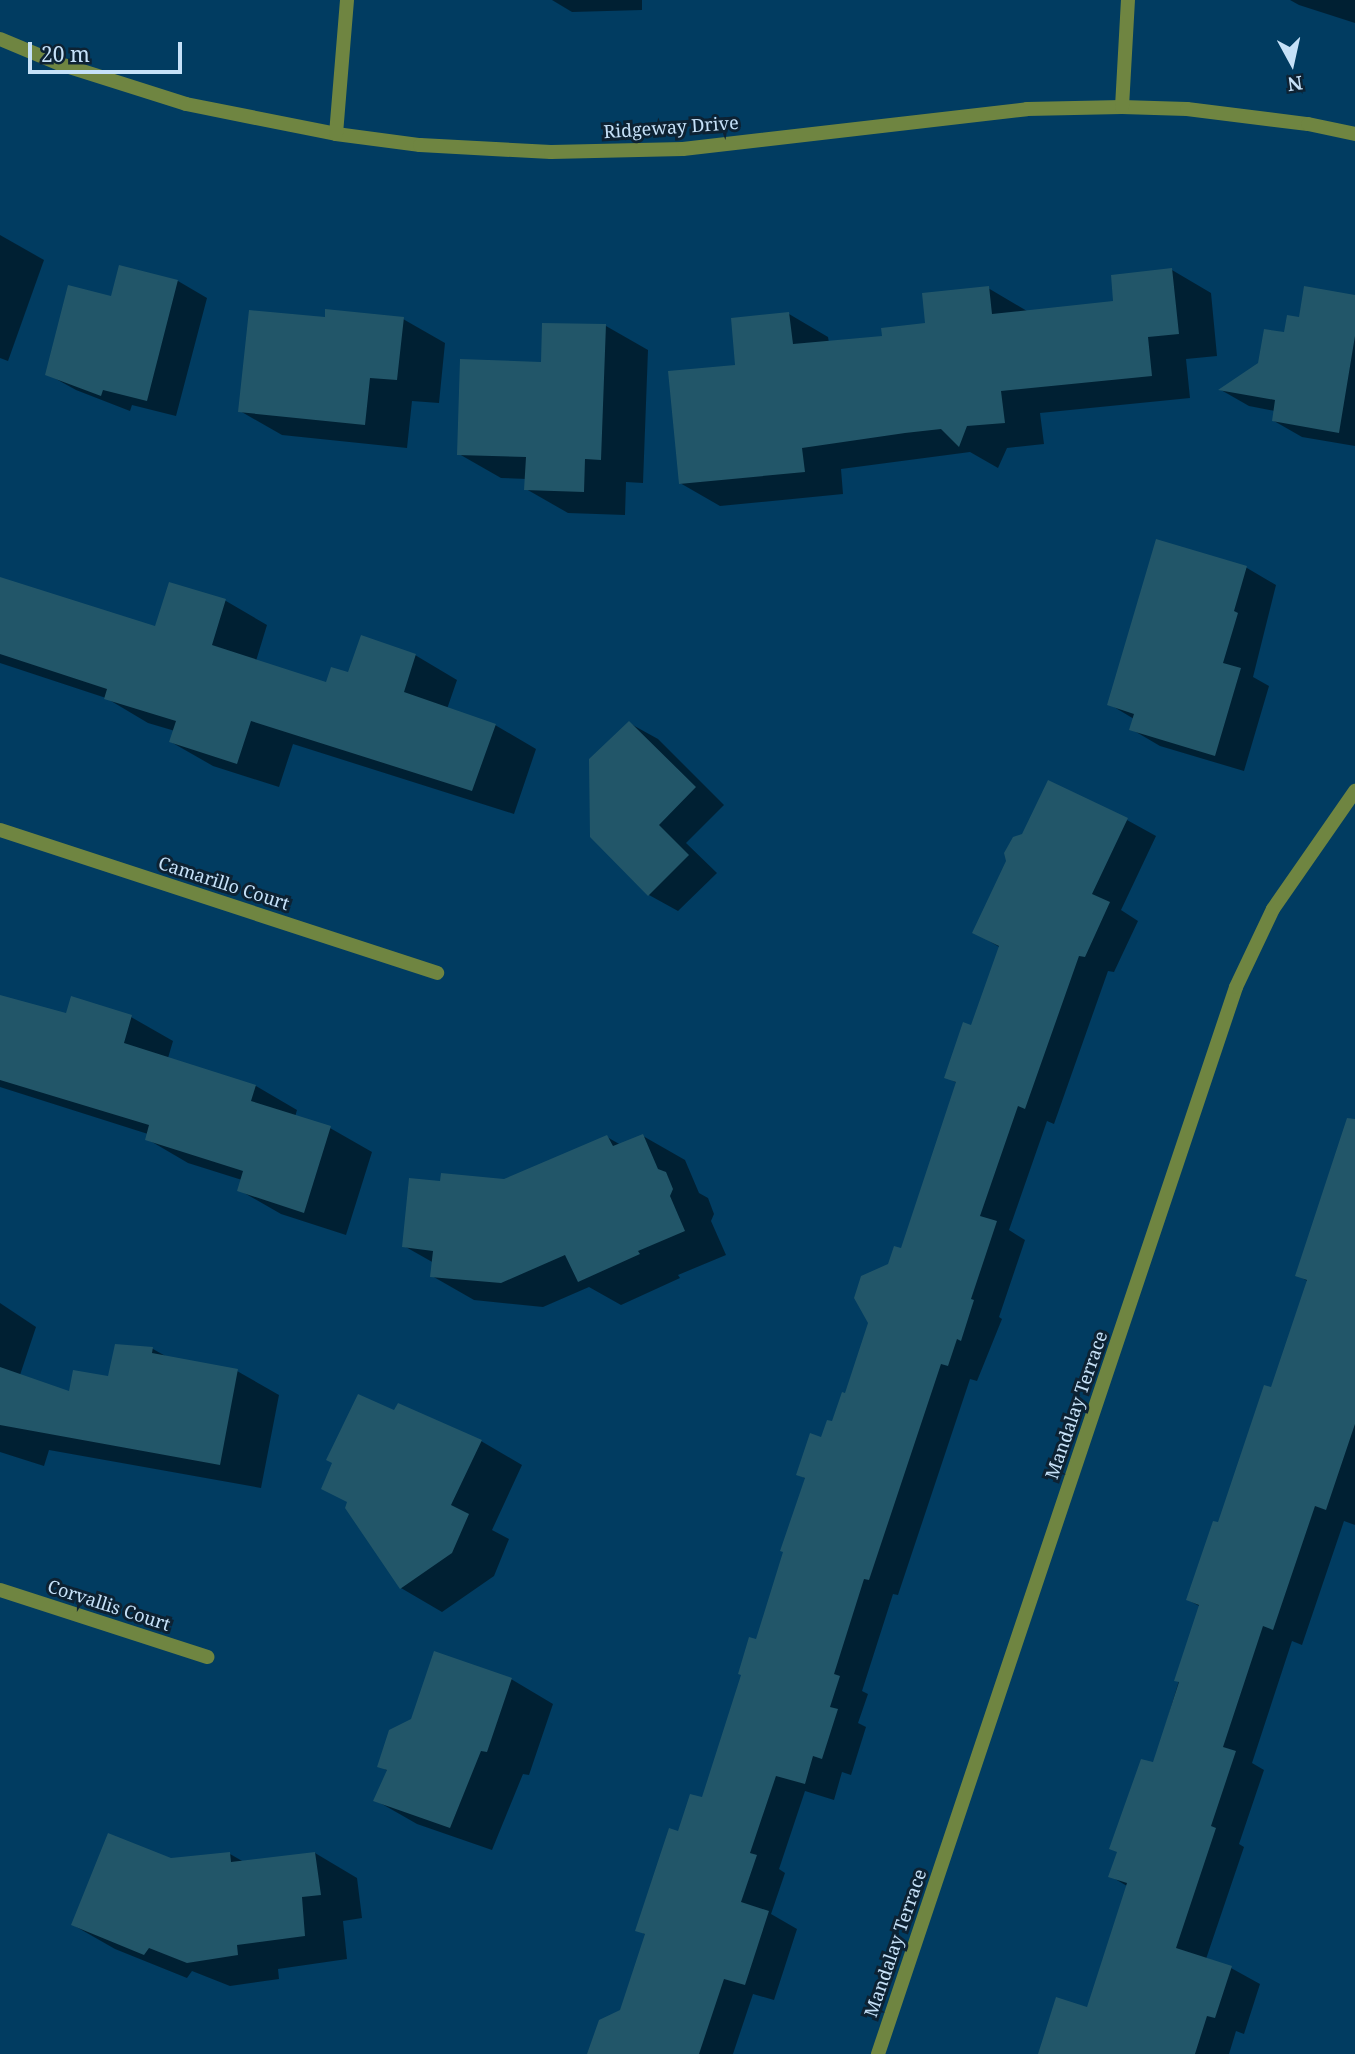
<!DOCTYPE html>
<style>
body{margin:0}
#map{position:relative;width:1355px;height:2054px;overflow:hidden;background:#013c61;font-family:"Noto Serif",serif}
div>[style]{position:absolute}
.shadow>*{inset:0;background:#0007}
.building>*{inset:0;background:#225669}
.minor>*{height:14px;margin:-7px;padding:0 7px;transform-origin:7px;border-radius:7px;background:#6f8541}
span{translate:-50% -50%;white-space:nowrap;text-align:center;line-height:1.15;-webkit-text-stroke:6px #0d2233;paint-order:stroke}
.street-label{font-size:18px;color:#c6e1f8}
.north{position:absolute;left:1257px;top:28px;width:70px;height:70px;-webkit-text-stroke:5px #0d2233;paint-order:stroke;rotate:172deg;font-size:19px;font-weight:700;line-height:28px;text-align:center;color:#c6e1f8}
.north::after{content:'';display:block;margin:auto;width:24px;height:32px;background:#c6e1f8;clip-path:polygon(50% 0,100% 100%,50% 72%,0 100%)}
.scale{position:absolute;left:28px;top:42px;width:154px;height:32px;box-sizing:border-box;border:4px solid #c6e1f8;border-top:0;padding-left:9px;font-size:21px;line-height:24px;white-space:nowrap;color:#c6e1f8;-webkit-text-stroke:5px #0d2233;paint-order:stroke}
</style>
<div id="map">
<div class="shadow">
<i style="clip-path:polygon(552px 0,642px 0,642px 10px,572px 12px)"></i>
<i style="clip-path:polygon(1290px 0,1355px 0,1355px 23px,1299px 5px)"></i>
<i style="clip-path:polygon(0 235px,44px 260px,8px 361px,0 358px)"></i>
<i style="clip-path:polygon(120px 267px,178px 281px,207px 298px,176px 416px,132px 405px,130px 411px,76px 390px,47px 374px,112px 298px)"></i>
<i style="clip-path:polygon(1172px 270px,1211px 293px,1217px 356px,1186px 359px,1190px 398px,1040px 413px,1044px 444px,1007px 448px,998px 468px,970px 452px,841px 469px,843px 494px,720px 506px,680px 483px,737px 366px,789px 314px,828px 337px,829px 343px,884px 338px,927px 325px,988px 288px,1027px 311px,1115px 303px)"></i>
<i style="clip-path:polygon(1355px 296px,1355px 446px,1302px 437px,1274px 421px,1275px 411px,1249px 406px,1221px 390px,1260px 364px,1300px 319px)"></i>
<i style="clip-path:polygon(326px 318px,403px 319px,445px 343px,439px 403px,412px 401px,407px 448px,282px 435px,240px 411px)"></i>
<i style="clip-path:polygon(606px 326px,648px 350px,643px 483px,626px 482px,625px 515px,568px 513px,526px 489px,527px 479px,501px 478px,459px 454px,543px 364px)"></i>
<i style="clip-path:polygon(1158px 541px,1247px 568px,1276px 585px,1253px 677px,1269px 686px,1244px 771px,1160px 746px,1131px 729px,1134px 719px,1109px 704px)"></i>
<i style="clip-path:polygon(0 579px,156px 628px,170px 584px,226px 601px,267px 625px,256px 661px,327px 684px,415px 655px,457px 680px,447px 709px,495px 725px,536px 749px,514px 814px,293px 744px,279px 787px,213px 766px,171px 742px,175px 731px,148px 723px,106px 698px,0 663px)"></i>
<i style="clip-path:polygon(629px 723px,658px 739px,724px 805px,686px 843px,717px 873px,678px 911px,649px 895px,591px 837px)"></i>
<i style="clip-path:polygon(1127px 820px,1156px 836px,1121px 910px,1138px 921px,1114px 972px,1108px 971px,1054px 1124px,1047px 1121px,1009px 1230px,1025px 1240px,999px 1317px,1002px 1319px,977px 1381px,970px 1379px,898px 1595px,893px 1594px,862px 1691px,868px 1694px,858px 1723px,866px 1727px,851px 1775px,842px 1772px,834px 1800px,805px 1791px,779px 1869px,785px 1873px,771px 1914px,797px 1929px,774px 2000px,753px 1994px,733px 2054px,599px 2054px,621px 2011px,646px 1935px,638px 1930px,679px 1833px,703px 1800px,758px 1641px,806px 1479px,798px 1474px,833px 1423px,846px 1395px,889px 1265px,902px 1250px,957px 1083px,946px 1077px,972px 1027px,1001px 948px,974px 932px)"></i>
<i style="clip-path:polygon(0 997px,67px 1015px,131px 1017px,173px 1041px,168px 1058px,256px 1086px,297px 1110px,295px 1117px,330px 1128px,372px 1152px,346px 1235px,281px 1214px,239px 1190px,242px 1180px,188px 1163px,147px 1139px,148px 1134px,0 1087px)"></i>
<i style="clip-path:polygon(1355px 1127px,1355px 1525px,1344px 1521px,1302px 1645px,1292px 1641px,1252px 1763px,1264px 1770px,1239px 1844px,1244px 1847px,1206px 1959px,1231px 1968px,1260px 1984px,1244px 2034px,1236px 2031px,1229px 2054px,1040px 2054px,1088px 2009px,1127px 1886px,1110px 1876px,1154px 1764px,1201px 1607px,1188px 1600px,1272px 1390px,1309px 1282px,1297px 1275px)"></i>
<i style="clip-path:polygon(643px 1136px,685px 1160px,699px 1193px,708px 1198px,714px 1214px,711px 1221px,726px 1255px,678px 1275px,680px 1278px,621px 1305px,589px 1287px,543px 1307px,474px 1300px,432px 1276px,434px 1263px,404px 1246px,442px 1183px,504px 1181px,607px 1137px,621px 1145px)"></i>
<i style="clip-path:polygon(0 1303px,36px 1327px,20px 1375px,70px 1393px,109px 1378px,116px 1345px,153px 1349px,169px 1358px,237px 1371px,279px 1395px,261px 1488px,49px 1450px,44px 1466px,0 1452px)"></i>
<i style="clip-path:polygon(394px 1413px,481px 1441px,522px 1465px,492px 1530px,509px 1539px,494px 1576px,442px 1612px,401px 1588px)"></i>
<i style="clip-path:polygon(511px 1679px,553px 1704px,529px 1775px,523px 1774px,492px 1850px,417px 1824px,375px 1800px,388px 1771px,379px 1766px)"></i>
<i style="clip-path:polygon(315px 1853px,357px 1878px,362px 1918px,343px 1921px,347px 1959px,278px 1969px,279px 1979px,230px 1986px,192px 1971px,187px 1978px,115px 1949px,73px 1925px,170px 1860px,230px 1854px,244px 1862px)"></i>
</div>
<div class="building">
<i style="clip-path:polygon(119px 265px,178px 280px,147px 401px,103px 390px,101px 396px,45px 375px,68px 285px,111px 296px)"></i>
<i style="clip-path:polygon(1172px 268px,1179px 334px,1148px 337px,1152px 376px,1001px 391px,1005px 423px,967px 426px,959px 447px,941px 429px,905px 433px,802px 448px,805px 472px,679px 484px,668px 371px,735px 365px,731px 318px,789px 312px,793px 344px,882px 336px,881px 328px,925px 323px,922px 293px,989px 286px,992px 314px,1113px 301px,1111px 275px)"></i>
<i style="clip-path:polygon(1304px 286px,1355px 295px,1355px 336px,1339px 433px,1272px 421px,1275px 400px,1218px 390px,1258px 363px,1264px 329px,1284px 332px,1287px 315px,1299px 317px)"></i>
<i style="clip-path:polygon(325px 309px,404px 317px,397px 380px,370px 378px,365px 425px,238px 412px,249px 310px,325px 317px)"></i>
<i style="clip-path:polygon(542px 323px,606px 324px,601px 460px,585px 459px,584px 492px,524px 490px,526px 457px,457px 455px,460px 359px,541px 362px)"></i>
<i style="clip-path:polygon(1156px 539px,1247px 566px,1234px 611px,1238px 613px,1223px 663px,1241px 668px,1215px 756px,1129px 730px,1134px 714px,1107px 705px)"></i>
<i style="clip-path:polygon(0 577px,155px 626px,169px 582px,226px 599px,212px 645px,326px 682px,331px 667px,348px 672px,361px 635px,416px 654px,404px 692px,496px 724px,472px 791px,251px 721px,237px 764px,169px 742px,176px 721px,104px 699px,107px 689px,0 654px)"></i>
<i style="clip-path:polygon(629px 721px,696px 787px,659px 825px,689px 855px,648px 896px,590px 837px,589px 759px)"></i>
<i style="clip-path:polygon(1048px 780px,1128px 818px,1092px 894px,1110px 902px,1085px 957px,1079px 956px,1025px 1109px,1018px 1106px,980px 1216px,997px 1221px,971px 1299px,974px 1300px,961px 1341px,957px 1339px,948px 1366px,941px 1364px,869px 1580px,864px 1579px,834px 1674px,840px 1676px,830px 1707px,838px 1709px,822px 1759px,813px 1756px,805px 1784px,776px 1776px,750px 1853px,757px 1855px,741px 1902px,769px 1911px,745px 1985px,724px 1979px,699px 2054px,587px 2054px,599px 2020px,620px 2010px,645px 1934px,635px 1931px,669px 1828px,678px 1831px,690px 1794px,702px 1797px,741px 1675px,738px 1674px,749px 1637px,756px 1639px,783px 1552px,780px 1551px,805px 1478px,796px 1475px,810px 1433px,821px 1437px,827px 1420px,832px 1421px,842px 1392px,845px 1393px,868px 1323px,854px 1298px,861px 1276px,888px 1264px,894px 1246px,901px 1248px,956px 1082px,944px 1078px,963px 1022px,971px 1025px,999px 946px,972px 933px,1006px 861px,1004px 853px,1013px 837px,1022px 834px)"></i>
<i style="clip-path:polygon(0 995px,66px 1013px,71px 996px,132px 1015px,124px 1043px,256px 1085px,251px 1101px,331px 1126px,304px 1213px,237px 1191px,243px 1171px,145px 1140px,149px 1125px,0 1080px)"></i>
<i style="clip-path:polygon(1347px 1118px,1355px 1119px,1355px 1424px,1326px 1510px,1315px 1506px,1273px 1630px,1263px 1626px,1223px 1747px,1236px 1751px,1211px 1826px,1216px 1828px,1176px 1948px,1232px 1966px,1215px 2018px,1207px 2016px,1195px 2054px,1038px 2054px,1056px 1997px,1087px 2007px,1127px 1883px,1108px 1877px,1117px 1852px,1109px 1849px,1141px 1759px,1153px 1762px,1179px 1682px,1174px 1681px,1199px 1605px,1186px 1600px,1213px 1521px,1218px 1522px,1264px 1385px,1271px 1387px,1307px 1280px,1295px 1276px)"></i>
<i style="clip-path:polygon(643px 1134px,658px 1169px,666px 1172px,673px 1189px,670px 1196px,685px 1231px,638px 1251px,640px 1254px,578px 1282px,565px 1255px,501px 1283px,430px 1277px,433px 1251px,402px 1247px,409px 1178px,440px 1181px,441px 1173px,504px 1179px,607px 1135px,613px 1146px)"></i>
<i style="clip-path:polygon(115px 1344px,153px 1347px,152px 1353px,238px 1369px,220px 1465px,0 1425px,0 1367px,69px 1391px,73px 1370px,108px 1376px)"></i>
<i style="clip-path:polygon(358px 1394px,394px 1410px,398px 1403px,482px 1440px,451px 1505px,469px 1514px,452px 1553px,400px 1589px,345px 1508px,347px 1502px,321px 1489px,332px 1463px,326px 1460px)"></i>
<i style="clip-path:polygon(434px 1651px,512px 1678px,487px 1752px,481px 1751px,450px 1828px,373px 1801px,387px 1770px,377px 1767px,389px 1730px,411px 1719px)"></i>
<i style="clip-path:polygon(108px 1833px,171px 1858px,230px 1852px,231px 1862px,315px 1852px,321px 1895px,302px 1897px,305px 1936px,237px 1945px,238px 1955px,187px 1963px,149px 1948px,144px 1955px,71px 1925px)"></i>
</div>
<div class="minor">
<i style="left:0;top:39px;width:65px;rotate:22.6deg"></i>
<i style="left:60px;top:64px;width:132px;rotate:17.6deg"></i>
<i style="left:186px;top:104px;width:153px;rotate:11.3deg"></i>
<i style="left:336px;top:134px;width:85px;rotate:7.5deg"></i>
<i style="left:420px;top:145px;width:131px;rotate:3.1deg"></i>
<i style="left:551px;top:152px;width:132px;rotate:-1.3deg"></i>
<i style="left:683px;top:149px;width:346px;rotate:-6.6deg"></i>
<i style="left:1027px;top:109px;width:95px;rotate:-1.2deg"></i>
<i style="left:1122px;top:107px;width:65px;rotate:1.8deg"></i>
<i style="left:1187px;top:109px;width:122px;rotate:7.1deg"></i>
<i style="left:1308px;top:124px;width:48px;rotate:12deg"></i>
<i style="left:1122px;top:107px;width:107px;rotate:-86.8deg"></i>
<i style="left:336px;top:134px;width:134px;rotate:-85.3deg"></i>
<i style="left:0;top:830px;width:460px;rotate:18.1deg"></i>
<i style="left:0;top:1590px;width:218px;rotate:17.9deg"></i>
<i style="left:878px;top:2054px;width:1125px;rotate:-71.45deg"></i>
<i style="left:1236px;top:987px;width:86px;rotate:-64.6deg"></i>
<i style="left:1273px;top:909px;width:144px;rotate:-55.2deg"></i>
</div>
<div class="street-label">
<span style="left:671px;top:127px;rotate:-4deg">Ridgeway Drive</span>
<span style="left:224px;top:883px;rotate:18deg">Camarillo Court</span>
<span style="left:1076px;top:1405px;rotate:-71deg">Mandalay Terrace</span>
<span style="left:109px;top:1605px;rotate:18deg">Corvallis Court</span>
<span style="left:895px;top:1943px;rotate:-71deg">Mandalay Terrace</span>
</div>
<div class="north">N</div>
<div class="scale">20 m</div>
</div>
